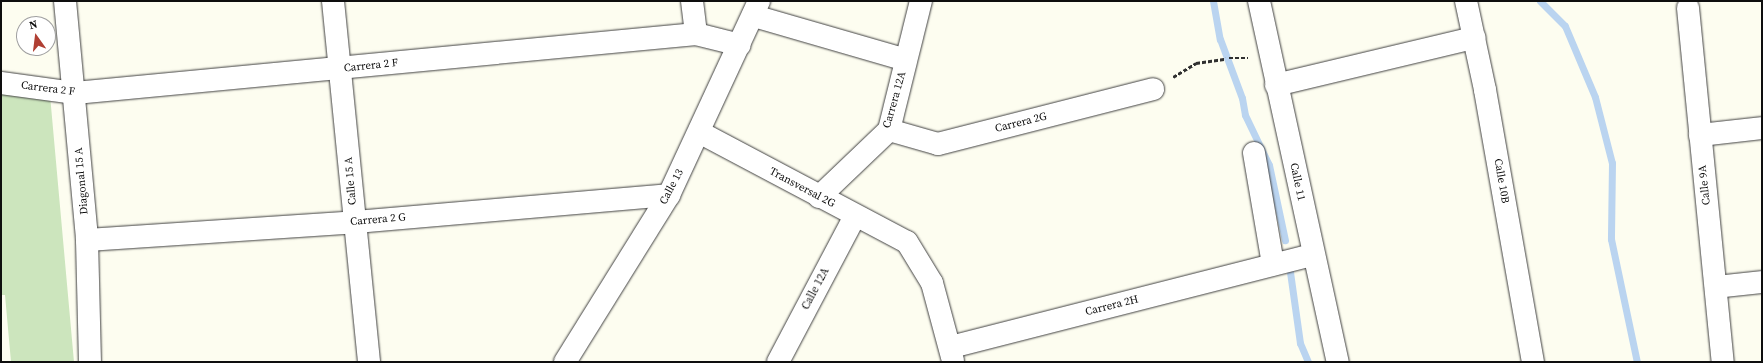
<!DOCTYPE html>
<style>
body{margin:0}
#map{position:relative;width:1763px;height:363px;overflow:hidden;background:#fdfdf0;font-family:"Source Serif 4",serif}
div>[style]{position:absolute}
.green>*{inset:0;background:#cce5bd}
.stream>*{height:7px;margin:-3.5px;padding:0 3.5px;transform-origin:3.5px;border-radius:3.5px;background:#bad4f0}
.path>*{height:2.5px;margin-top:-1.25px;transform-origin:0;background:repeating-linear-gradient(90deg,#303030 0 4px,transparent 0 6px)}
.roads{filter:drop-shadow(0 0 1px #414141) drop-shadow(0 0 1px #414141)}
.minor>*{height:22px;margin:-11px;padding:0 11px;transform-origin:11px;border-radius:11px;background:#fff}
span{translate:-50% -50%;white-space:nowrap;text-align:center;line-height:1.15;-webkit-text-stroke:4px #fff;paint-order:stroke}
.street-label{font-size:11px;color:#0e0e0e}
.frame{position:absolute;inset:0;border:2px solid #0e0e0e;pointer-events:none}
.north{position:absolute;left:16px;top:16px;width:40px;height:40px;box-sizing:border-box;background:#fff;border:1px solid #9f9f9f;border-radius:50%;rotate:346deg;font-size:11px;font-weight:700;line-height:16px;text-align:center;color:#0e0e0e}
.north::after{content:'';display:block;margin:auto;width:14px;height:18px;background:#b03f33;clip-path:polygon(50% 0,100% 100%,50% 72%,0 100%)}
</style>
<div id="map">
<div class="green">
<i style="clip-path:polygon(1px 89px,50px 95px,74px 362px,11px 362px,5px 295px,1px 295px)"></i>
</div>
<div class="stream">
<i style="left:1213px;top:1px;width:39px;rotate:80deg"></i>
<i style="left:1220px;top:39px;width:63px;rotate:69.6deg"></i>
<i style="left:1242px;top:98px;width:17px;rotate:80deg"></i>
<i style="left:1245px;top:115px;width:55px;rotate:64.4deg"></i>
<i style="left:1269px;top:165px;width:77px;rotate:78deg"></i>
<i style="left:1540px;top:1px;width:35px;rotate:45deg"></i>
<i style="left:1565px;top:26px;width:77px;rotate:67.1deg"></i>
<i style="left:1595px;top:97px;width:68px;rotate:75.6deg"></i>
<i style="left:1612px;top:163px;width:76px;rotate:90.8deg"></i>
<i style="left:1611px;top:239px;width:126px;rotate:78.1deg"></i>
<i style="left:1290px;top:272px;width:72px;rotate:82deg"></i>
<i style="left:1300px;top:343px;width:21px;rotate:67deg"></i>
</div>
<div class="path">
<i style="left:1229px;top:58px;width:19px"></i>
<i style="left:1173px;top:77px;width:27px;rotate:-31deg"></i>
<i style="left:1196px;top:63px;width:30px;rotate:-8deg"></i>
</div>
<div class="roads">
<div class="minor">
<i style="left:65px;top:1px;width:240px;rotate:84.7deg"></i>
<i style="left:87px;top:240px;width:122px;rotate:88.6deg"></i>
<i style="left:333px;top:1px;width:363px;rotate:84.3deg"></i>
<i style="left:692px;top:1px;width:33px;rotate:83deg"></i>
<i style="left:1259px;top:1px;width:370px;rotate:77.7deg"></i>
<i style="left:1466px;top:1px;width:91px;rotate:77.9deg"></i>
<i style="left:1485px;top:90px;width:276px;rotate:80deg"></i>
<i style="left:1688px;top:8px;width:356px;rotate:84.4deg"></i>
<i style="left:754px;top:16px;width:158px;rotate:16.1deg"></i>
<i style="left:1px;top:83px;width:75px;rotate:7.7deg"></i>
<i style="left:75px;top:93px;width:624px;rotate:-5.43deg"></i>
<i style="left:696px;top:34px;width:45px;rotate:14deg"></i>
<i style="left:1276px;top:85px;width:204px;rotate:-13.4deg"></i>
<i style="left:889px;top:130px;width:51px;rotate:15.9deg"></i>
<i style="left:938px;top:144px;width:222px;rotate:-14.3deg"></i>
<i style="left:699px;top:132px;width:235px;rotate:27.9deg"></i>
<i style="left:907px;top:242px;width:48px;rotate:58.6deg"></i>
<i style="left:932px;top:283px;width:81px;rotate:74.9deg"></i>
<i style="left:1700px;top:135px;width:62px;rotate:-6.4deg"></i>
<i style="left:1254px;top:153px;width:113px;rotate:80.3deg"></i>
<i style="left:819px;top:197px;width:97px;rotate:-43.7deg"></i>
<i style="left:889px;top:130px;width:133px;rotate:-76.1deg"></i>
<i style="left:87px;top:240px;width:269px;rotate:-3.8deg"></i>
<i style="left:355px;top:222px;width:315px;rotate:-4.9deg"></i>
<i style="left:1716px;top:287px;width:46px;rotate:-6.2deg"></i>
<i style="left:951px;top:347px;width:374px;rotate:-14.3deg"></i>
<i style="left:565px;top:362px;width:197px;rotate:-58.1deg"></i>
<i style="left:669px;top:195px;width:214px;rotate:-65.1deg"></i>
<i style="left:778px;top:362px;width:165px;rotate:-62.2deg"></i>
</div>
</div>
<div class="street-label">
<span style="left:371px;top:66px;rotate:-6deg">Carrera 2 F</span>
<span style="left:48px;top:89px;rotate:7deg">Carrera 2 F</span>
<span style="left:895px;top:100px;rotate:-74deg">Carrera 12A</span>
<span style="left:1021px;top:123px;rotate:-14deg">Carrera 2G</span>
<span style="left:82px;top:181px;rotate:-95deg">Diagonal 15 A</span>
<span style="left:351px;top:181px;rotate:-95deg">Calle 15 A</span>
<span style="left:1501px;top:181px;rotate:80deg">Calle 10B</span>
<span style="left:1297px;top:182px;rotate:78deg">Calle 11</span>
<span style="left:1705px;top:185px;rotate:-96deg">Calle 9A</span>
<span style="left:672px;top:187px;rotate:-62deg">Calle 13</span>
<span style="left:802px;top:188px;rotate:28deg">Transversal 2G</span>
<span style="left:378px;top:220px;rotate:-5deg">Carrera 2 G</span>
<span style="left:816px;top:289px;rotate:-62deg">Calle 12A</span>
<span style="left:1112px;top:306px;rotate:-14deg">Carrera 2H</span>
</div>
<div class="frame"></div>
<div class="north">N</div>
</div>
